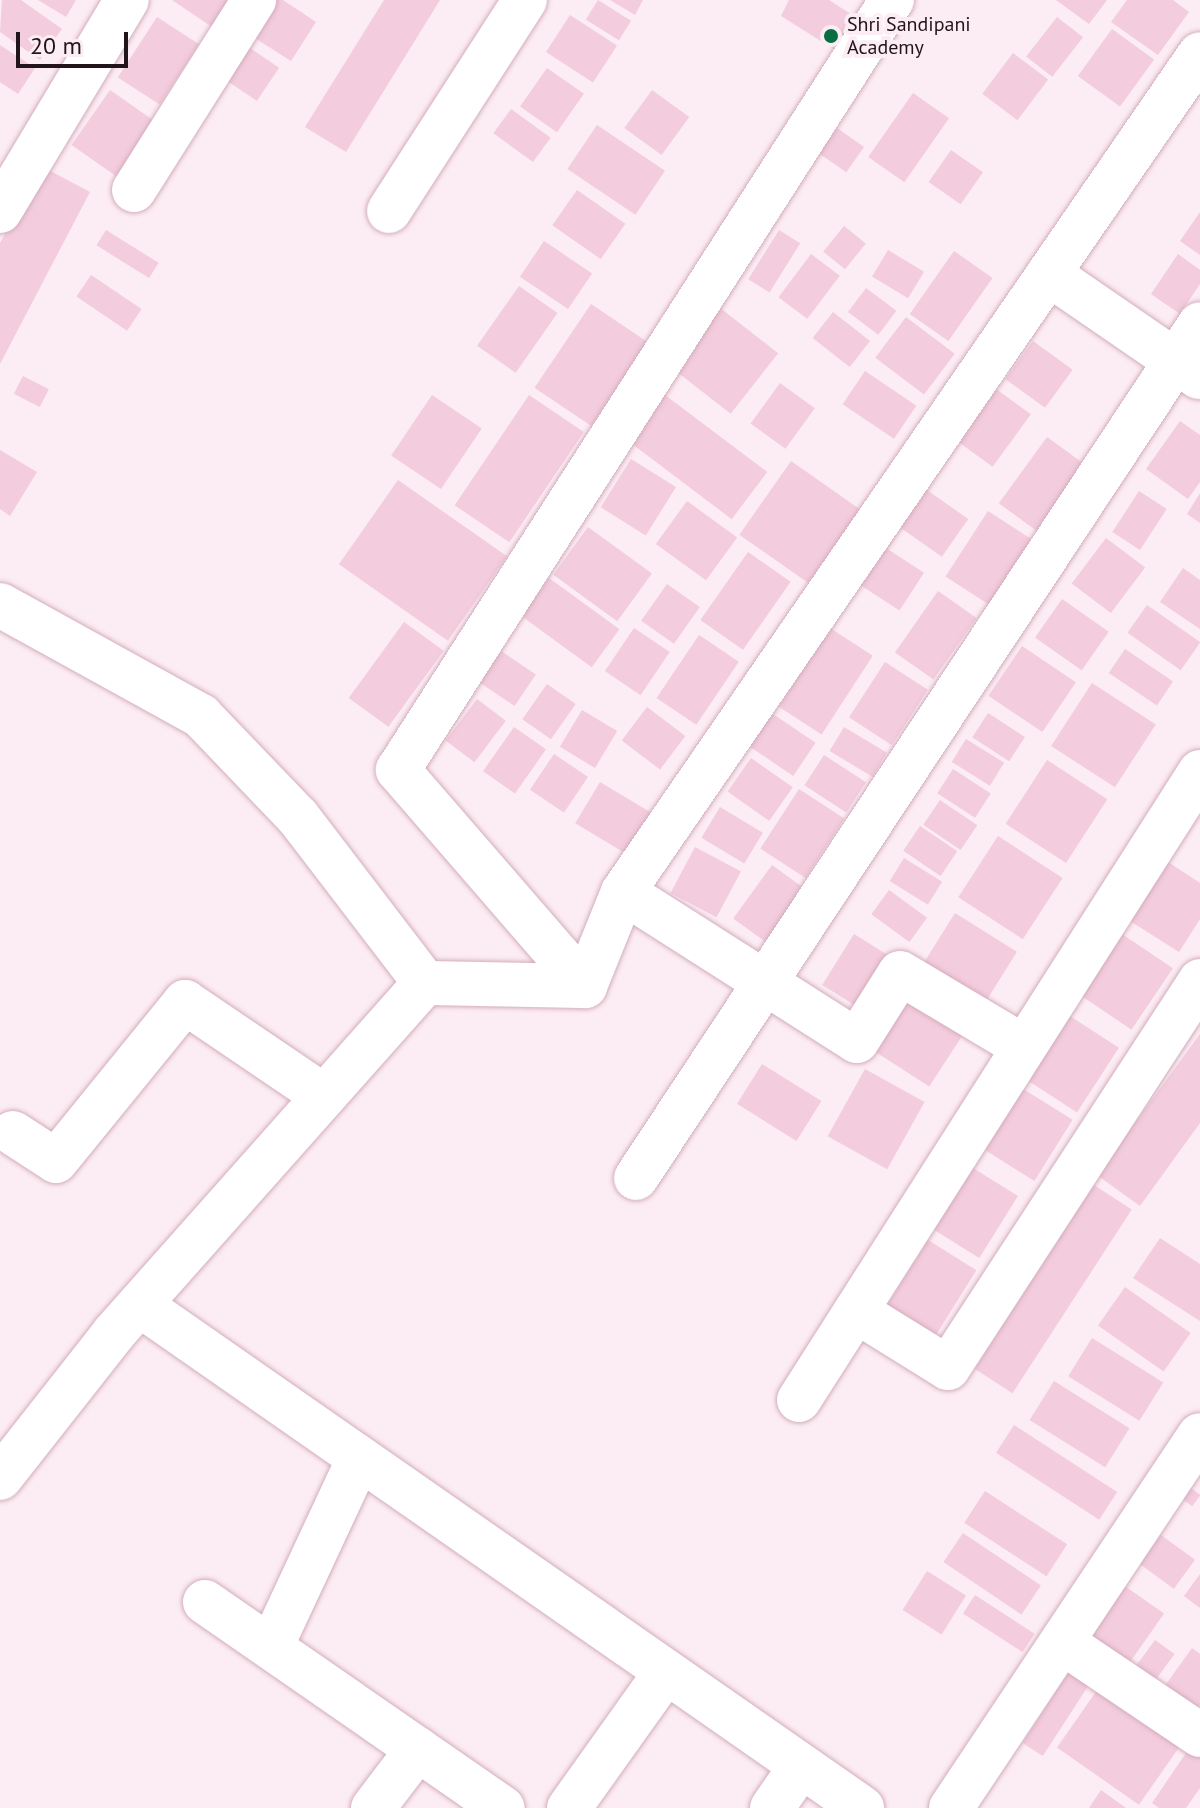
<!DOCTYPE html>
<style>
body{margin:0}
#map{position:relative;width:1200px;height:1808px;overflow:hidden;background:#fcecf3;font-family:"PT Sans",sans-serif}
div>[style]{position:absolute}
.building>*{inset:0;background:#f3ccdd;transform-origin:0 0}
.roads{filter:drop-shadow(0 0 2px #d3adbd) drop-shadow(0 0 2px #d3adbd)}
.minor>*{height:44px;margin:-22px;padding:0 22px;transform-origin:22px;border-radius:22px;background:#fff}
.dots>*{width:22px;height:22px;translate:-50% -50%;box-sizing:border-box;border:4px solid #fcecf3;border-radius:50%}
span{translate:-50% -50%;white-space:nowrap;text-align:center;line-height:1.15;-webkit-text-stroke:8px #fcecf3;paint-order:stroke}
.poi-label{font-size:20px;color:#21141a}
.left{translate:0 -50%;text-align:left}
.scale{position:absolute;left:16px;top:32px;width:112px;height:36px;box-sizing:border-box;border:4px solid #21141a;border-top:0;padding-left:10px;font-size:24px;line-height:28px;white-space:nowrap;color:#21141a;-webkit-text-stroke:6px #fcecf3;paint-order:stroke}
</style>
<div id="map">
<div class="building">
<i style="clip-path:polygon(2px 0,21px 0,62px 29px,40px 60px,0 32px)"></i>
<i style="clip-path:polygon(38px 0,76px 0,66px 17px)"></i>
<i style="clip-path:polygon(172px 0,233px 0,215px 29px)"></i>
<i style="clip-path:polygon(262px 0,283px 0,316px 22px,291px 61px,242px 30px)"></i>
<i style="clip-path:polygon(384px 0,440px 0,346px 152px,305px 127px)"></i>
<i style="left:598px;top:0;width:39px;height:23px;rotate:32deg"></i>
<i style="clip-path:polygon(610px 0,643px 0,635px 15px)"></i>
<i style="clip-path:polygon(789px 0,829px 0,860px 20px,840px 53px,781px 16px)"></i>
<i style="clip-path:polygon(1056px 0,1107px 0,1089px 24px)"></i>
<i style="clip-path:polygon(1127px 0,1173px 0,1189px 12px,1158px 55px,1111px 22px)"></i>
<i style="left:570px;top:15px;width:56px;height:44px;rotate:33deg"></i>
<i style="left:157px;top:17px;width:50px;height:72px;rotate:33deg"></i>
<i style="left:1057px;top:17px;width:33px;height:50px;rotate:38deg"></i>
<i style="left:1112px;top:29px;width:52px;height:58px;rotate:36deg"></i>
<i style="left:241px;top:42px;width:46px;height:40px;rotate:34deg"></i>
<i style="clip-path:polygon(0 45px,35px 68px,18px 94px,0 82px)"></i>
<i style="left:1013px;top:53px;width:44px;height:51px;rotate:37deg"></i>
<i style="left:547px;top:68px;width:45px;height:47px;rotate:35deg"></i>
<i style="left:110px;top:90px;width:55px;height:67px;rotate:35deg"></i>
<i style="left:652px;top:90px;width:46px;height:47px;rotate:36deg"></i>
<i style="left:913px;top:93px;width:44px;height:78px;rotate:35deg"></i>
<i style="left:511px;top:109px;width:49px;height:30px;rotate:36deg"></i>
<i style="left:597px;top:125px;width:82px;height:53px;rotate:34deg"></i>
<i style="left:837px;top:128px;width:33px;height:31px;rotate:35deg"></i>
<i style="left:951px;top:150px;width:39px;height:39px;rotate:35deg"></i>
<i style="clip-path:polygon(41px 166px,90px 192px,0 364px,0 243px)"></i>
<i style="left:577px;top:190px;width:59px;height:43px;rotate:35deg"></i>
<i style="clip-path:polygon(1200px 212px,1200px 255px,1180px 241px)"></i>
<i style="left:844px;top:226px;width:28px;height:33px;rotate:39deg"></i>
<i style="left:106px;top:230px;width:62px;height:18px;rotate:32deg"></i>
<i style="left:779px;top:230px;width:25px;height:58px;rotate:32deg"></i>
<i style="left:544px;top:241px;width:58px;height:43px;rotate:34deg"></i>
<i style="left:888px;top:250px;width:42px;height:31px;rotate:31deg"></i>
<i style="left:954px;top:251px;width:47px;height:77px;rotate:35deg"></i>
<i style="left:811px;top:254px;width:36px;height:54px;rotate:37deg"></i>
<i style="clip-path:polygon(1178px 254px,1200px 270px,1200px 284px,1180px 314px,1151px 294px)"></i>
<i style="left:91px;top:275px;width:61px;height:26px;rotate:34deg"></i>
<i style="left:519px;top:286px;width:47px;height:73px;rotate:35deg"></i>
<i style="left:866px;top:288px;width:38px;height:30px;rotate:37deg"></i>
<i style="left:591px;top:304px;width:69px;height:101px;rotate:34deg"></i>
<i style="left:719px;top:307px;width:75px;height:77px;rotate:38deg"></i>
<i style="left:833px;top:312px;width:47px;height:33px;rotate:38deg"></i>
<i style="left:906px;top:317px;width:61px;height:51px;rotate:37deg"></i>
<i style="left:1033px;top:341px;width:49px;height:47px;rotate:36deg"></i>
<i style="left:865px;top:371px;width:62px;height:40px;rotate:34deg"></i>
<i style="left:23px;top:376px;width:29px;height:20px;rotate:27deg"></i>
<i style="left:780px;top:383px;width:43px;height:50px;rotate:36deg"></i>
<i style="left:996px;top:389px;width:43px;height:65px;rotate:36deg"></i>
<i style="left:432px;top:395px;width:60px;height:73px;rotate:34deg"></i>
<i style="left:529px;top:395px;width:66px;height:133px;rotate:34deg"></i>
<i style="left:665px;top:395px;width:128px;height:59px;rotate:37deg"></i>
<i style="clip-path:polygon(1180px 421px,1200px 435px,1200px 482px,1188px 499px,1146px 469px)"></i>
<i style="left:1047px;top:437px;width:49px;height:82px;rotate:36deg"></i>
<i style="clip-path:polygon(0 450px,37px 472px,10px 516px,0 509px)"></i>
<i style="left:631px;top:459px;width:53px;height:57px;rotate:32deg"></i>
<i style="left:791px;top:461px;width:92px;height:90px;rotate:35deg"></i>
<i style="left:398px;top:480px;width:133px;height:103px;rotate:35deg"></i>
<i style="left:924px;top:488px;width:54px;height:46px;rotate:35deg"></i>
<i style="left:1139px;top:491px;width:33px;height:49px;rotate:33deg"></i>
<i style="clip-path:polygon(1200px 493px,1200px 523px,1187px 514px)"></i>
<i style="left:687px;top:501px;width:62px;height:53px;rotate:36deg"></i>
<i style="left:988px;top:511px;width:53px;height:78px;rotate:33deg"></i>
<i style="left:588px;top:527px;width:79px;height:59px;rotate:36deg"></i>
<i style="left:1106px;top:538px;width:49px;height:57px;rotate:37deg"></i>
<i style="left:872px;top:539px;width:62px;height:45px;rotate:33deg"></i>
<i style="left:748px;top:552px;width:52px;height:83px;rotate:35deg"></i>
<i style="clip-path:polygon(1183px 568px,1200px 580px,1200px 629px,1160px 602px)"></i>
<i style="left:549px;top:578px;width:87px;height:47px;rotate:36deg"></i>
<i style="left:667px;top:584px;width:40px;height:45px;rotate:35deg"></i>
<i style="left:938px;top:591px;width:47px;height:75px;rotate:35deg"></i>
<i style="left:1062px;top:599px;width:57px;height:47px;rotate:35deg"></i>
<i style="left:1147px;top:605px;width:65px;height:34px;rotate:35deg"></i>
<i style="left:404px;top:622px;width:49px;height:94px;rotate:36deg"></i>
<i style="left:634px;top:628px;width:43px;height:52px;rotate:34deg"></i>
<i style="left:830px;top:628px;width:51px;height:94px;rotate:33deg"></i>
<i style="left:699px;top:635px;width:48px;height:76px;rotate:34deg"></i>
<i style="left:1022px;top:646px;width:65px;height:60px;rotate:34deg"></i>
<i style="left:1125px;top:649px;width:58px;height:29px;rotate:34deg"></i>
<i style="left:501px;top:651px;width:42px;height:38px;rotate:34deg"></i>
<i style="left:885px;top:662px;width:51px;height:66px;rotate:33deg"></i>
<i style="left:1092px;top:683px;width:76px;height:75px;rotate:33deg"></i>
<i style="left:547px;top:684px;width:35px;height:43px;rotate:35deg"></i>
<i style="left:477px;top:699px;width:36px;height:52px;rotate:37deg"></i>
<i style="left:647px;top:707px;width:48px;height:42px;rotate:37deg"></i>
<i style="left:582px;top:710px;width:41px;height:43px;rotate:31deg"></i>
<i style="left:770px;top:712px;width:55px;height:40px;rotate:34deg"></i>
<i style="left:988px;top:713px;width:44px;height:29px;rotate:33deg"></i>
<i style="left:514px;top:727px;width:39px;height:54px;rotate:35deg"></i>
<i style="left:844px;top:727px;width:50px;height:28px;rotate:31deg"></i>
<i style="left:966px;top:739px;width:45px;height:27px;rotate:32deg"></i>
<i style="left:554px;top:754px;width:41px;height:43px;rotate:34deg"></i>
<i style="left:824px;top:755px;width:50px;height:36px;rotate:33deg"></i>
<i style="left:751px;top:758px;width:51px;height:41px;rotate:35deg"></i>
<i style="left:1047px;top:760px;width:72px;height:76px;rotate:33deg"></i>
<i style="left:953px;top:769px;width:45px;height:29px;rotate:33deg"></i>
<i style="left:600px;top:782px;width:69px;height:48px;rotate:31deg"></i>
<i style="left:799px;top:789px;width:54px;height:71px;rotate:33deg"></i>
<i style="left:940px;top:800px;width:45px;height:30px;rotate:34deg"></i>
<i style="left:720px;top:807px;width:50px;height:36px;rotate:31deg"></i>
<i style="left:920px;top:826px;width:45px;height:30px;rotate:34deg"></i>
<i style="left:998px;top:836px;width:77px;height:73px;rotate:33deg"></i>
<i style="left:695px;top:847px;width:52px;height:52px;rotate:28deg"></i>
<i style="left:904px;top:858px;width:45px;height:27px;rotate:32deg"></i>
<i style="clip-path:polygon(1168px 862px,1200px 883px,1200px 919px,1179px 952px,1130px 921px)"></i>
<i style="left:772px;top:865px;width:62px;height:66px;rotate:36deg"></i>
<i style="left:889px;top:890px;width:47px;height:30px;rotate:36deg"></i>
<i style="left:955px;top:913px;width:73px;height:77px;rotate:32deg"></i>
<i style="left:1119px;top:932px;width:65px;height:74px;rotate:34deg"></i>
<i style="left:854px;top:934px;width:49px;height:60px;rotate:32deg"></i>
<i style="left:908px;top:987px;width:72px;height:72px;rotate:33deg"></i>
<i style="left:1056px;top:1007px;width:75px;height:77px;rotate:33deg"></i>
<i style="clip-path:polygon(1200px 1034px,1200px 1123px,1140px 1206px,1097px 1175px)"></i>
<i style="left:762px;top:1064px;width:70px;height:47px;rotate:32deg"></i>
<i style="left:865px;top:1069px;width:68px;height:77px;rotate:29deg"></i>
<i style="left:1020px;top:1087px;width:62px;height:72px;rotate:32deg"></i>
<i style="left:973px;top:1168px;width:53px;height:73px;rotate:32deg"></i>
<i style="left:1094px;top:1185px;width:45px;height:219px;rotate:33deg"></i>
<i style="clip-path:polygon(1160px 1238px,1200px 1264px,1200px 1321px,1133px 1278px)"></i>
<i style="left:928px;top:1240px;width:57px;height:81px;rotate:32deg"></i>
<i style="left:1125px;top:1287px;width:80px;height:47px;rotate:35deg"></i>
<i style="left:1092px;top:1338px;width:84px;height:45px;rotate:32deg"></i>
<i style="left:1054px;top:1381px;width:89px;height:46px;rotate:32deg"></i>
<i style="left:1014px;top:1425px;width:123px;height:33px;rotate:33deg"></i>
<i style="left:1177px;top:1478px;width:29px;height:14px;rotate:36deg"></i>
<i style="left:985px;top:1491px;width:98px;height:38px;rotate:33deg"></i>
<i style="left:963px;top:1533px;width:94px;height:35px;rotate:34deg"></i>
<i style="left:1161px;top:1535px;width:42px;height:36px;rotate:36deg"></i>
<i style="left:927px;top:1571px;width:46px;height:46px;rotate:32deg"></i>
<i style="clip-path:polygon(1200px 1574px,1200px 1608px,1184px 1596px)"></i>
<i style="left:1119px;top:1582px;width:55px;height:61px;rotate:35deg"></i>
<i style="left:975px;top:1595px;width:71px;height:22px;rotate:33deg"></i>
<i style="left:1155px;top:1640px;width:24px;height:40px;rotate:36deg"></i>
<i style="clip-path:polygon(1192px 1648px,1200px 1654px,1200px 1705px,1196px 1710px,1164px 1687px)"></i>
<i style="left:1070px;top:1670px;width:24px;height:87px;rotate:33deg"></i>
<i style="left:1100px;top:1686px;width:100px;height:75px;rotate:35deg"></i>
<i style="clip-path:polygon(1188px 1750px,1200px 1758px,1200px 1788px,1186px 1808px,1159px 1808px,1152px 1803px)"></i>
<i style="clip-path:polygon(1101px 1790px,1126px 1808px,1089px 1808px)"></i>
</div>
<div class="roads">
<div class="minor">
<i style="left:134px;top:190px;width:225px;rotate:-57.7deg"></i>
<i style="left:0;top:211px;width:246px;rotate:-59deg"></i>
<i style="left:389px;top:211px;width:251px;rotate:-57.2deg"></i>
<i style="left:1049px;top:274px;width:182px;rotate:34.5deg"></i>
<i style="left:0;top:605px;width:230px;rotate:28.9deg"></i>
<i style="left:201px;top:716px;width:140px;rotate:46.2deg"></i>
<i style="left:298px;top:817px;width:209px;rotate:52.6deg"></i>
<i style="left:425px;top:983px;width:160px;rotate:1.1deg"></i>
<i style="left:585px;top:986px;width:101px;rotate:-68deg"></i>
<i style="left:623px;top:892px;width:277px;rotate:32.5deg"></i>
<i style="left:857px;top:1041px;width:80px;rotate:-57.7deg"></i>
<i style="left:900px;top:973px;width:144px;rotate:30.8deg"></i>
<i style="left:623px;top:892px;width:1017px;rotate:-55.45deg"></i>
<i style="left:585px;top:986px;width:286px;rotate:-130.9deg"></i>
<i style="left:398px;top:770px;width:915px;rotate:-57.32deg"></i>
<i style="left:13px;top:1133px;width:51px;rotate:33.1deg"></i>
<i style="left:56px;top:1161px;width:205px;rotate:-50.9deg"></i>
<i style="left:185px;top:1002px;width:168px;rotate:34.1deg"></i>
<i style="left:636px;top:1178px;width:1023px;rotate:-56.56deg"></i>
<i style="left:140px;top:1305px;width:880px;rotate:34.86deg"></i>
<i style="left:856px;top:1311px;width:108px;rotate:31.8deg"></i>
<i style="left:948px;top:1368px;width:462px;rotate:-56.9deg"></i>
<i style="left:799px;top:1400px;width:745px;rotate:-57.44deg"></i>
<i style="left:0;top:1478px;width:184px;rotate:-51.8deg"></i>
<i style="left:114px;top:1333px;width:468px;rotate:-48.4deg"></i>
<i style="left:205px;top:1602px;width:362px;rotate:34.7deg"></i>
<i style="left:1062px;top:1642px;width:166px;rotate:34deg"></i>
<i style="left:271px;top:1647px;width:208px;rotate:-65deg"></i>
<i style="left:373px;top:1808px;width:74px;rotate:-52.7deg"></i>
<i style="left:569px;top:1808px;width:167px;rotate:-54.5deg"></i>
<i style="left:772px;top:1808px;width:51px;rotate:-55.4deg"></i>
<i style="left:951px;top:1808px;width:448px;rotate:-56.3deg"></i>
</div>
</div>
<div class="dots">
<i style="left:831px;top:36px;background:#0b6e43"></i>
</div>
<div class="poi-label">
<span class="left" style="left:847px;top:36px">Shri Sandipani<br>Academy</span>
</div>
<div class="scale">20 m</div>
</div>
